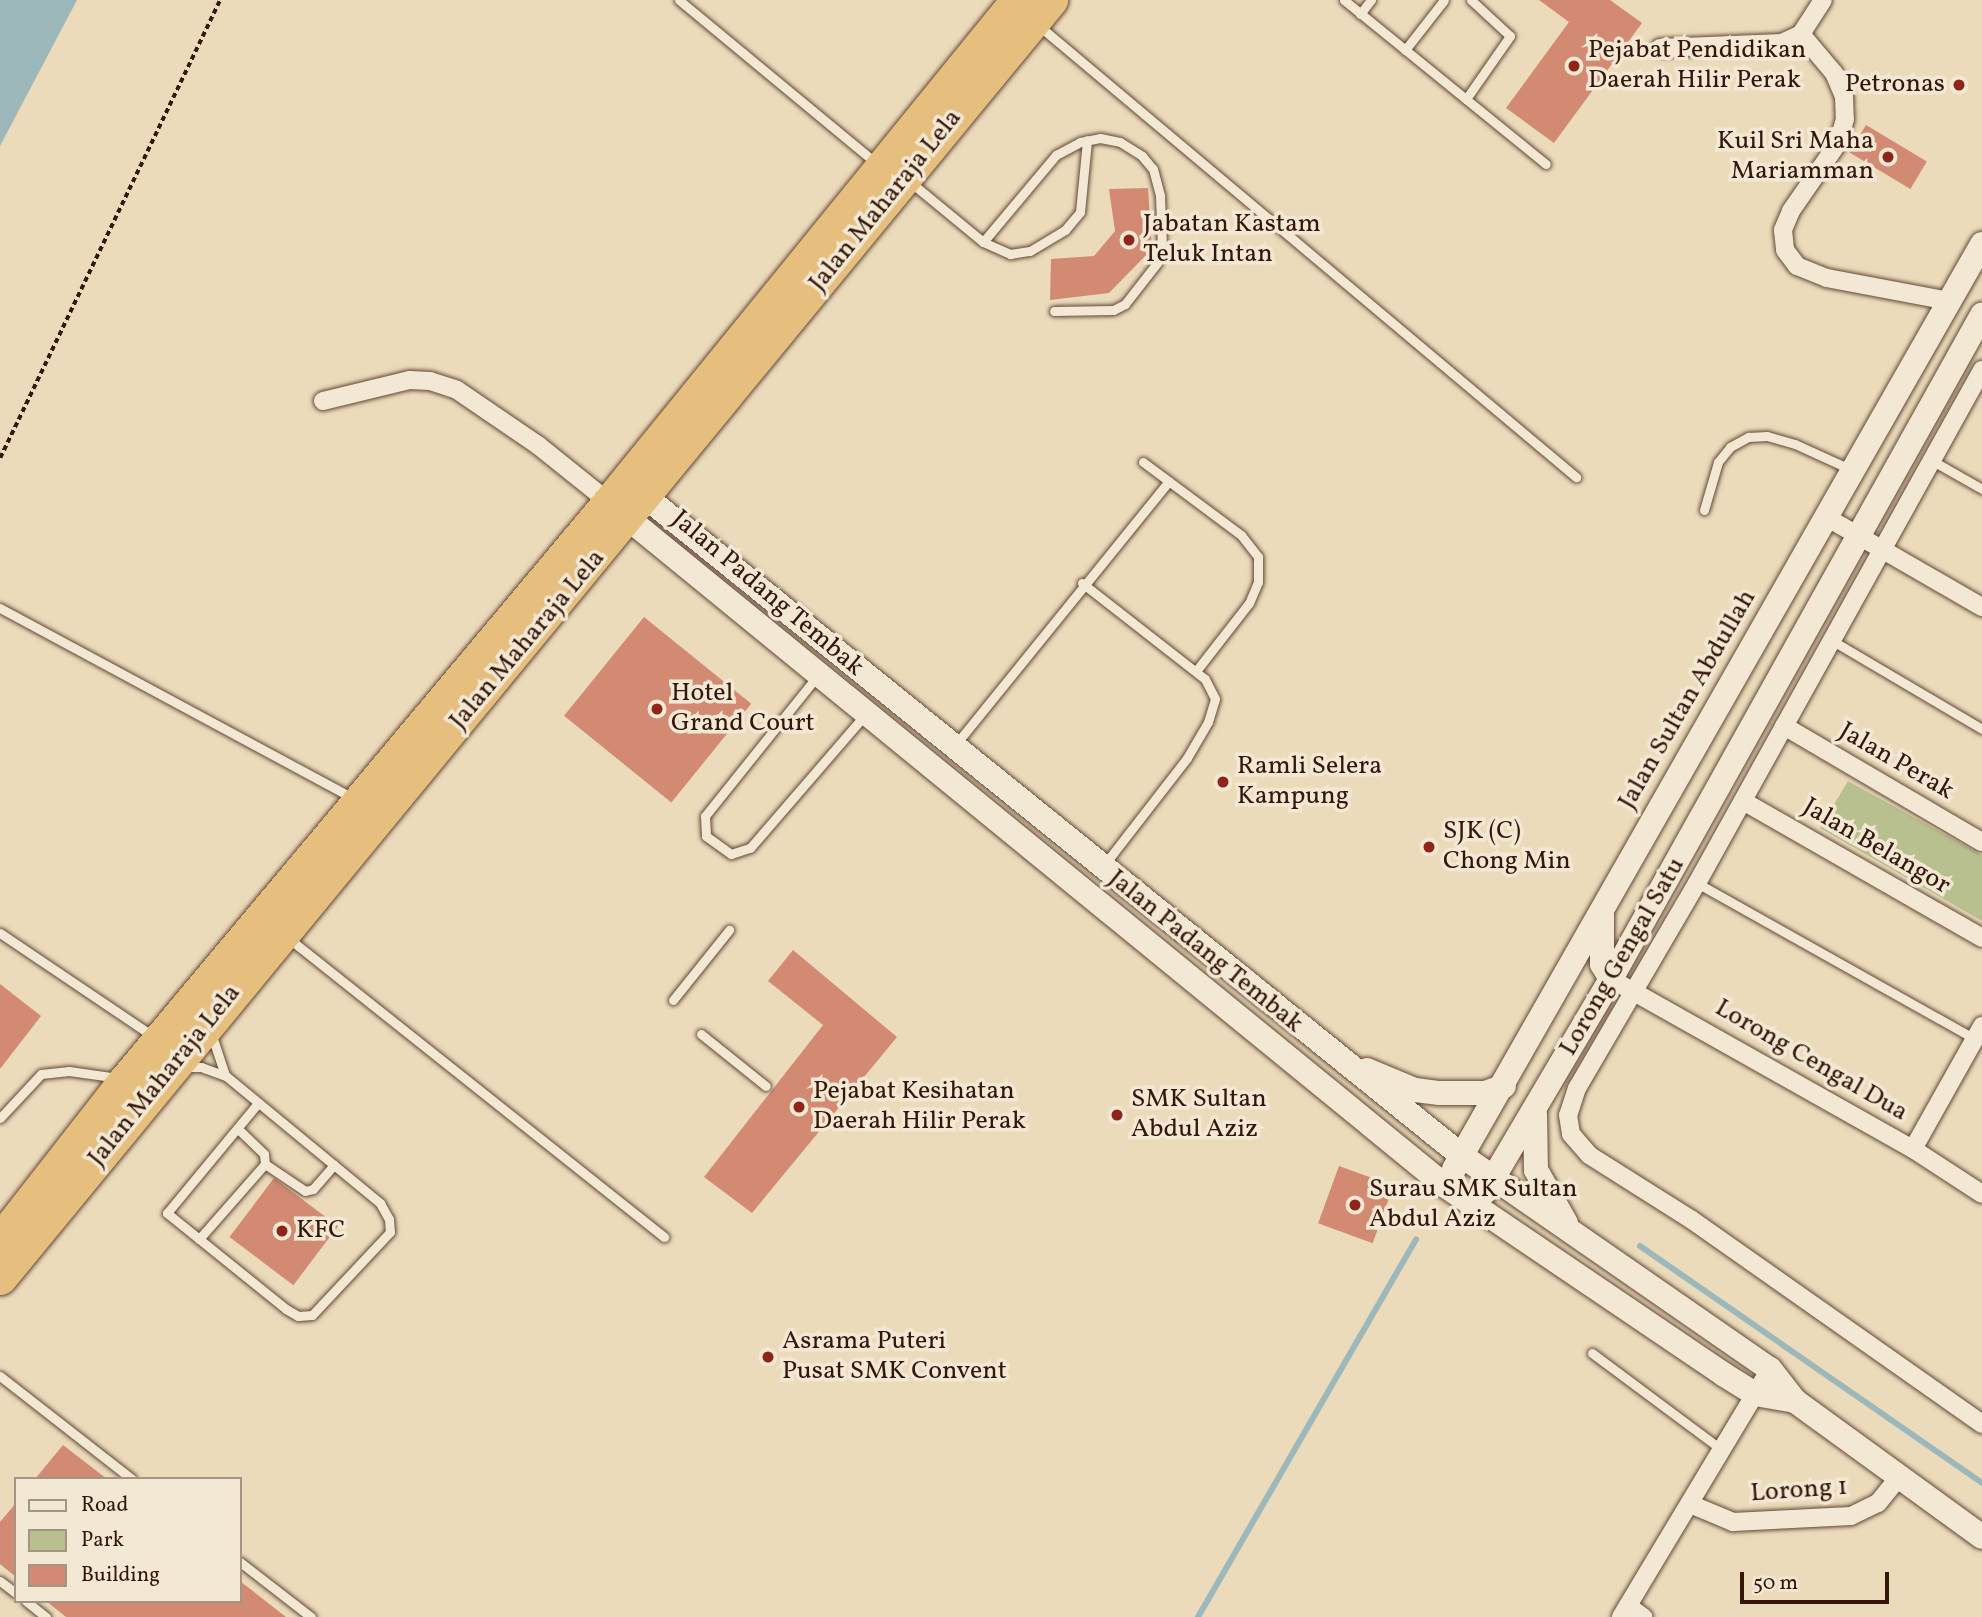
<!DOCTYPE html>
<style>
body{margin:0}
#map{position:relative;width:1982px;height:1617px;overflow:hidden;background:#ebdbbb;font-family:Vollkorn,serif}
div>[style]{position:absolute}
.green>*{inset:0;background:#b9c08f}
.water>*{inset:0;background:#9db8bb}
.stream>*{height:6px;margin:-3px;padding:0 3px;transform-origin:3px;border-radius:3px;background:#9db8bb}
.building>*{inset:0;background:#d28a72;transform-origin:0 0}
.path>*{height:3.5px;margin-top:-1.75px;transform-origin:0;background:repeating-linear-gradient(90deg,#34170a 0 5px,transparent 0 8.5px)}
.roads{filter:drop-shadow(0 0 2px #624836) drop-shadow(0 0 2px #624836)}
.lane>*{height:9px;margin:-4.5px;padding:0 4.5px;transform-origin:4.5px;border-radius:4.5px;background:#f2e8d3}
.street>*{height:18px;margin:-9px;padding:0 9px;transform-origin:9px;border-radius:9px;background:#f2e8d3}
.secondary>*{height:24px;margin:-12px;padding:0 12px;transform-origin:12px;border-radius:12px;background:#f2e8d3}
.highway>*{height:33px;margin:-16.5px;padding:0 16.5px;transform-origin:16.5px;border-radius:16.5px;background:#e6be7e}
.dots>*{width:19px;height:19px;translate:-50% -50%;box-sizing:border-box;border:4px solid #f2e8d3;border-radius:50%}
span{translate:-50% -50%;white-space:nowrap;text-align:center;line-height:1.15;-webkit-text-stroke:7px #f2e8d3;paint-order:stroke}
.poi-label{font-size:26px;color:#34170a}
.left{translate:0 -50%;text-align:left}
.right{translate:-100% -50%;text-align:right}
.street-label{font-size:26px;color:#34170a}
.legend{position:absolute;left:14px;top:1477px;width:228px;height:126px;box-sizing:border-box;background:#f2e8d3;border:2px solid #a69483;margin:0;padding:9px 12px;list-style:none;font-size:21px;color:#34170a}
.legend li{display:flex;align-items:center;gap:14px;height:35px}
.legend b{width:35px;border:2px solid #a69483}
.scale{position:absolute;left:1740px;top:1572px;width:149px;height:32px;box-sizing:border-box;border:4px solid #34170a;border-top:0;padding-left:9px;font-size:21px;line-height:24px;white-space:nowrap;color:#34170a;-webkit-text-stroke:5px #f2e8d3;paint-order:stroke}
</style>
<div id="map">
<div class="green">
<i style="clip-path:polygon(1848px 781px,1982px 855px,1982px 921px,1820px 828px)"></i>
</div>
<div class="water">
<i style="clip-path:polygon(0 0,77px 0,0 146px)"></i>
</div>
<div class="stream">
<i style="left:1640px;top:1246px;width:416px;rotate:34.7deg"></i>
<i style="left:1198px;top:1617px;width:436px;rotate:-60deg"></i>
</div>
<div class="building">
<i style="clip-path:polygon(1539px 0,1610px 0,1642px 23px,1554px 143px,1506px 108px,1569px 22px)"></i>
<i style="left:1866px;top:125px;width:71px;height:32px;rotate:31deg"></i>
<i style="clip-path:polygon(1148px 188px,1152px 249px,1109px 293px,1050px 300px,1051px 259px,1094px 256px,1115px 231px,1109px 189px)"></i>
<i style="left:644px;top:617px;width:138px;height:127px;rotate:39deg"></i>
<i style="clip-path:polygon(793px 950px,897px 1037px,752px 1213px,704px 1177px,823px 1025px,768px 981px)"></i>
<i style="clip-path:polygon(0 984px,41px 1016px,0 1069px)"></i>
<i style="left:1339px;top:1166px;width:58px;height:61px;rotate:20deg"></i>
<i style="left:274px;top:1178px;width:80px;height:74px;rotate:37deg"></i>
<i style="clip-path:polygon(63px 1445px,107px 1479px,35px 1479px)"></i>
<i style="clip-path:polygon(16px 1503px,16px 1577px,0 1564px,0 1522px)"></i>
<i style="clip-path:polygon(240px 1581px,286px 1617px,66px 1617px,46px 1601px,240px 1601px)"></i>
</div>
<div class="path">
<i style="left:0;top:458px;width:508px;rotate:-64.34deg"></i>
</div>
<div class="roads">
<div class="lane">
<i style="left:679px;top:0;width:257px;rotate:39.6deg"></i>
<i style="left:1344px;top:0;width:260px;rotate:39.1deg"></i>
<i style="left:1360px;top:14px;width:18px;rotate:-52deg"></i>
<i style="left:1038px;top:25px;width:703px;rotate:40.04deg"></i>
<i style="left:1405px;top:50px;width:63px;rotate:-52deg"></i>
<i style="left:1466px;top:99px;width:77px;rotate:-55.1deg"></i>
<i style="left:1510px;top:36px;width:53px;rotate:-137.3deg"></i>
<i style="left:909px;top:181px;width:96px;rotate:39.5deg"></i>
<i style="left:983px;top:242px;width:30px;rotate:24deg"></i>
<i style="left:1010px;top:254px;width:20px;rotate:-9deg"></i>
<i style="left:1030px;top:251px;width:41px;rotate:-31deg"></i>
<i style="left:1065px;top:230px;width:23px;rotate:-50deg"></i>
<i style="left:1080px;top:212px;width:72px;rotate:-84.4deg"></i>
<i style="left:983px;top:242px;width:114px;rotate:-50deg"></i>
<i style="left:1056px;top:155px;width:27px;rotate:-28deg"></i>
<i style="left:1080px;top:142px;width:20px;rotate:-11deg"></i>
<i style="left:1100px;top:138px;width:20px;rotate:11deg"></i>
<i style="left:1120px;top:142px;width:26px;rotate:32deg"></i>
<i style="left:1142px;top:156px;width:17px;rotate:50deg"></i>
<i style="left:1153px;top:169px;width:28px;rotate:75deg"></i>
<i style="left:1160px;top:196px;width:49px;rotate:87.7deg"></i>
<i style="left:1162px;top:245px;width:19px;rotate:106deg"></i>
<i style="left:1157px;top:263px;width:52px;rotate:128deg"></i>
<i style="left:1125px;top:304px;width:13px;rotate:153deg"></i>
<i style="left:1113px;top:310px;width:59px;rotate:179deg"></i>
<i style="left:1931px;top:460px;width:59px;rotate:29.6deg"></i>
<i style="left:1143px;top:462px;width:122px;rotate:36.7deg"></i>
<i style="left:1241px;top:535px;width:28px;rotate:52deg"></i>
<i style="left:1258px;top:557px;width:25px;rotate:90deg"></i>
<i style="left:1258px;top:582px;width:23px;rotate:113deg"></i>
<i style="left:1249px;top:603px;width:86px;rotate:127.9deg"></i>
<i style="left:1704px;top:510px;width:50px;rotate:-73.7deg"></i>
<i style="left:1718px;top:462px;width:19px;rotate:-51deg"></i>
<i style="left:1730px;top:447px;width:21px;rotate:-29deg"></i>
<i style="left:1748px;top:437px;width:19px;rotate:-3deg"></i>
<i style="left:1767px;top:436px;width:29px;rotate:16deg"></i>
<i style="left:1795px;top:444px;width:63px;rotate:24.5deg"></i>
<i style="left:1082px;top:583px;width:156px;rotate:38deg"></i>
<i style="left:1205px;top:679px;width:22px;rotate:63deg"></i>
<i style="left:1215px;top:699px;width:24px;rotate:107deg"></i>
<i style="left:1208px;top:722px;width:42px;rotate:120.3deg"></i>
<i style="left:1187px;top:758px;width:135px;rotate:127.8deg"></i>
<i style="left:0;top:608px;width:401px;rotate:28.3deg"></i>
<i style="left:1831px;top:640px;width:175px;rotate:30.5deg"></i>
<i style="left:818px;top:675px;width:181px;rotate:128.7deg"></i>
<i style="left:705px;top:816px;width:20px;rotate:87deg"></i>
<i style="left:706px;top:836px;width:31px;rotate:36deg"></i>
<i style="left:731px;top:854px;width:20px;rotate:-18deg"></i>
<i style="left:750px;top:848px;width:176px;rotate:-49.2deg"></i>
<i style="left:956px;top:744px;width:338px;rotate:-51deg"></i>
<i style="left:1697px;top:883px;width:319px;rotate:29.3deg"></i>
<i style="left:0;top:933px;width:186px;rotate:34deg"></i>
<i style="left:287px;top:937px;width:482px;rotate:38.5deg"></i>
<i style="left:673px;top:1000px;width:90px;rotate:-51.3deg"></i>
<i style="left:701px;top:1034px;width:83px;rotate:38.7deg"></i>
<i style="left:212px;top:1036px;width:41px;rotate:71.6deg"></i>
<i style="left:184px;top:1067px;width:17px"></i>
<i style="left:201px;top:1067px;width:27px;rotate:20deg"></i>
<i style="left:226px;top:1076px;width:200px;rotate:39.5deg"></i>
<i style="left:380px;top:1203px;width:18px;rotate:61deg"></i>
<i style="left:389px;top:1219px;width:13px;rotate:86deg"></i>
<i style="left:390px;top:1232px;width:114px;rotate:133.2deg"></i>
<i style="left:312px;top:1315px;width:14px;rotate:176deg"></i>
<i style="left:298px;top:1316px;width:14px;rotate:-150deg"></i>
<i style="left:286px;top:1309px;width:153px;rotate:-141.1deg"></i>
<i style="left:167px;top:1213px;width:143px;rotate:-50.4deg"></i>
<i style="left:0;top:1118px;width:60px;rotate:-47deg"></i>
<i style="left:41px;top:1074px;width:28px;rotate:-6deg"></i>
<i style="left:69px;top:1071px;width:49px;rotate:8.1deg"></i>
<i style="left:265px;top:1164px;width:48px;rotate:34deg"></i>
<i style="left:305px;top:1191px;width:8px;rotate:-14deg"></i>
<i style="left:313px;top:1189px;width:32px;rotate:-49deg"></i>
<i style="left:199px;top:1239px;width:100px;rotate:-48.7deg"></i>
<i style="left:265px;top:1164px;width:10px;rotate:-96deg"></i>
<i style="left:264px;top:1154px;width:37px;rotate:-136deg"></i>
<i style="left:1592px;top:1353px;width:162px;rotate:36.7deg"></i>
<i style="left:0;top:1376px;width:167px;rotate:38deg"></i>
<i style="left:240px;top:1562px;width:90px;rotate:37.8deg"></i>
<i style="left:0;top:1581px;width:20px;rotate:37deg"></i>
<i style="left:26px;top:1601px;width:26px;rotate:39deg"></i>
</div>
<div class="street">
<i style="left:1801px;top:34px;width:51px;rotate:49.8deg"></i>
<i style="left:1834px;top:73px;width:25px;rotate:67deg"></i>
<i style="left:1844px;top:96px;width:23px;rotate:88deg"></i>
<i style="left:1845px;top:119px;width:25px;rotate:106deg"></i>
<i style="left:1838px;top:143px;width:83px;rotate:124.7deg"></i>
<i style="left:1791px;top:211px;width:21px;rotate:113deg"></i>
<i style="left:1783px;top:230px;width:20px;rotate:84deg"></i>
<i style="left:1785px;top:250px;width:20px;rotate:53deg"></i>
<i style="left:1797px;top:266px;width:32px;rotate:22deg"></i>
<i style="left:1827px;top:278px;width:124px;rotate:10.7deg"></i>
<i style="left:1660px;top:48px;width:122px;rotate:-2.3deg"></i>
<i style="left:1782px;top:43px;width:21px;rotate:-25deg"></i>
<i style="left:1801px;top:34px;width:40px;rotate:-57.1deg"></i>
<i style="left:1982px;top:370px;width:587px;rotate:119.05deg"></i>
<i style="left:1697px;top:883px;width:238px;rotate:120.3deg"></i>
<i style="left:1577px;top:1088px;width:28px;rotate:108deg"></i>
<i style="left:1568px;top:1115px;width:19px;rotate:81deg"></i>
<i style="left:1571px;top:1134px;width:28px;rotate:49deg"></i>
<i style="left:1589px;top:1155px;width:122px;rotate:32.3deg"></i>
<i style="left:1692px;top:1220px;width:355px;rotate:35.1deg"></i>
<i style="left:323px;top:401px;width:89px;rotate:-13.6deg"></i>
<i style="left:410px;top:380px;width:20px;rotate:3deg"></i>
<i style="left:430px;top:381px;width:28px;rotate:18deg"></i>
<i style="left:457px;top:390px;width:99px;rotate:34.3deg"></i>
<i style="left:539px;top:446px;width:90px;rotate:38.7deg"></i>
<i style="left:1826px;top:517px;width:180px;rotate:30deg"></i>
<i style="left:1784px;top:726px;width:229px;rotate:30.4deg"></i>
<i style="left:1743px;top:801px;width:275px;rotate:29.8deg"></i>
<i style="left:1611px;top:979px;width:347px;rotate:29.4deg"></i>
<i style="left:1913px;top:1149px;width:82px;rotate:33.1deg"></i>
<i style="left:1913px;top:1149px;width:141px;rotate:-60.7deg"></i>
<i style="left:1690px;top:1504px;width:47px;rotate:22.7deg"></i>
<i style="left:1733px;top:1522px;width:118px;rotate:-2.9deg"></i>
<i style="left:1851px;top:1516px;width:30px;rotate:-26deg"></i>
<i style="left:1878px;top:1503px;width:36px;rotate:-51deg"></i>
<i style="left:1628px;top:1606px;width:19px;rotate:36deg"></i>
<i style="left:1621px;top:1617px;width:289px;rotate:-59deg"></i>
</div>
<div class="secondary">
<i style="left:632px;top:486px;width:1067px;rotate:38.91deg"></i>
<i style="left:1462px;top:1156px;width:374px;rotate:34.7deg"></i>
<i style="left:1770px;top:1369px;width:41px;rotate:52deg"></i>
<i style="left:1795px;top:1401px;width:231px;rotate:36deg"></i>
<i style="left:614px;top:507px;width:1072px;rotate:39.24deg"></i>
<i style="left:1444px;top:1185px;width:337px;rotate:34.1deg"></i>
<i style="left:1723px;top:1374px;width:38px;rotate:32deg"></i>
<i style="left:1755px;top:1394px;width:41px;rotate:9.9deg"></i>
<i style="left:1602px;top:914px;width:50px;rotate:90deg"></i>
<i style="left:1602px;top:964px;width:17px;rotate:59deg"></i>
<i style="left:1367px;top:1070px;width:52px;rotate:22.6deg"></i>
<i style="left:1415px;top:1090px;width:25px;rotate:7deg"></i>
<i style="left:1440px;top:1093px;width:45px"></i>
<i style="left:1485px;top:1093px;width:20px;rotate:-20deg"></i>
<i style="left:1535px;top:1114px;width:56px;rotate:89deg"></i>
<i style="left:1536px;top:1170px;width:61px;rotate:60.5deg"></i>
<i style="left:1454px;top:1169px;width:1065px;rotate:-60.28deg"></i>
<i style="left:1485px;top:1192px;width:247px;rotate:-59.4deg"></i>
<i style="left:1611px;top:979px;width:761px;rotate:-60.81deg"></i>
</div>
<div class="highway">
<i style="left:0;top:1240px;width:204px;rotate:-52deg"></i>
<i style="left:126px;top:1079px;width:752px;rotate:-50.07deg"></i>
<i style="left:609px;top:502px;width:647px;rotate:-50.9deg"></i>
<i style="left:0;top:1278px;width:1655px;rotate:-50.57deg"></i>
</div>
</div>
<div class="dots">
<i style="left:1574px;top:66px;background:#8f2418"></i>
<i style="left:1959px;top:85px;background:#8f2418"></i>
<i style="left:1888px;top:157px;background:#8f2418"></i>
<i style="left:1129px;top:240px;background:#8f2418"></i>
<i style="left:657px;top:709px;background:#8f2418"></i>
<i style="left:1223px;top:782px;background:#8f2418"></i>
<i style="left:1429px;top:847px;background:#8f2418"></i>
<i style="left:799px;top:1107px;background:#8f2418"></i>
<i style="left:1117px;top:1115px;background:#8f2418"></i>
<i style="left:1355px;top:1205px;background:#8f2418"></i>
<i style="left:282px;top:1231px;background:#8f2418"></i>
<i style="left:768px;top:1357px;background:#8f2418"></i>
</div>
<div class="poi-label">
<span class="left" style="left:1588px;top:66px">Pejabat Pendidikan<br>Daerah Hilir Perak</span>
<span class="right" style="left:1945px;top:85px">Petronas</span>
<span class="right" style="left:1874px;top:157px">Kuil Sri Maha<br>Mariamman</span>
<span class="left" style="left:1143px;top:240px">Jabatan Kastam<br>Teluk Intan</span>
<span class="left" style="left:671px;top:709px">Hotel<br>Grand Court</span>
<span class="left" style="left:1237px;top:782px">Ramli Selera<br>Kampung</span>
<span class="left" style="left:1443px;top:847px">SJK (C)<br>Chong Min</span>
<span class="left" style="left:813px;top:1107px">Pejabat Kesihatan<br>Daerah Hilir Perak</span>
<span class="left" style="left:1131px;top:1115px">SMK Sultan<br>Abdul Aziz</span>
<span class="left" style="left:1369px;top:1205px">Surau SMK Sultan<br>Abdul Aziz</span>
<span class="left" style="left:296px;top:1231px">KFC</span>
<span class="left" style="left:782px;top:1357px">Asrama Puteri<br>Pusat SMK Convent</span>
</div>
<div class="street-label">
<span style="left:886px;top:201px;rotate:-51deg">Jalan Maharaja Lela</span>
<span style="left:767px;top:594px;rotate:40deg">Jalan Padang Tembak</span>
<span style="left:528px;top:640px;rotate:-50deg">Jalan Maharaja Lela</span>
<span style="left:1688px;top:700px;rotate:-60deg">Jalan Sultan Abdullah</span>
<span style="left:1896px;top:762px;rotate:30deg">Jalan Perak</span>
<span style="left:1876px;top:847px;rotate:30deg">Jalan Belangor</span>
<span style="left:1205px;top:952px;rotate:39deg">Jalan Padang Tembak</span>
<span style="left:1623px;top:957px;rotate:-60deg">Lorong Gengal Satu</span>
<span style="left:1811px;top:1061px;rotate:30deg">Lorong Cengal Dua</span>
<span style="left:165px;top:1076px;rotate:-51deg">Jalan Maharaja Lela</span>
<span style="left:1799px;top:1491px;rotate:-4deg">Lorong 1</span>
</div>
<ul class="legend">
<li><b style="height:9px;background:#f2e8d3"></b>Road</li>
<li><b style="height:19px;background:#b9c08f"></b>Park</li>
<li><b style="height:19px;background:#d28a72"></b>Building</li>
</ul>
<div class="scale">50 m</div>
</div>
